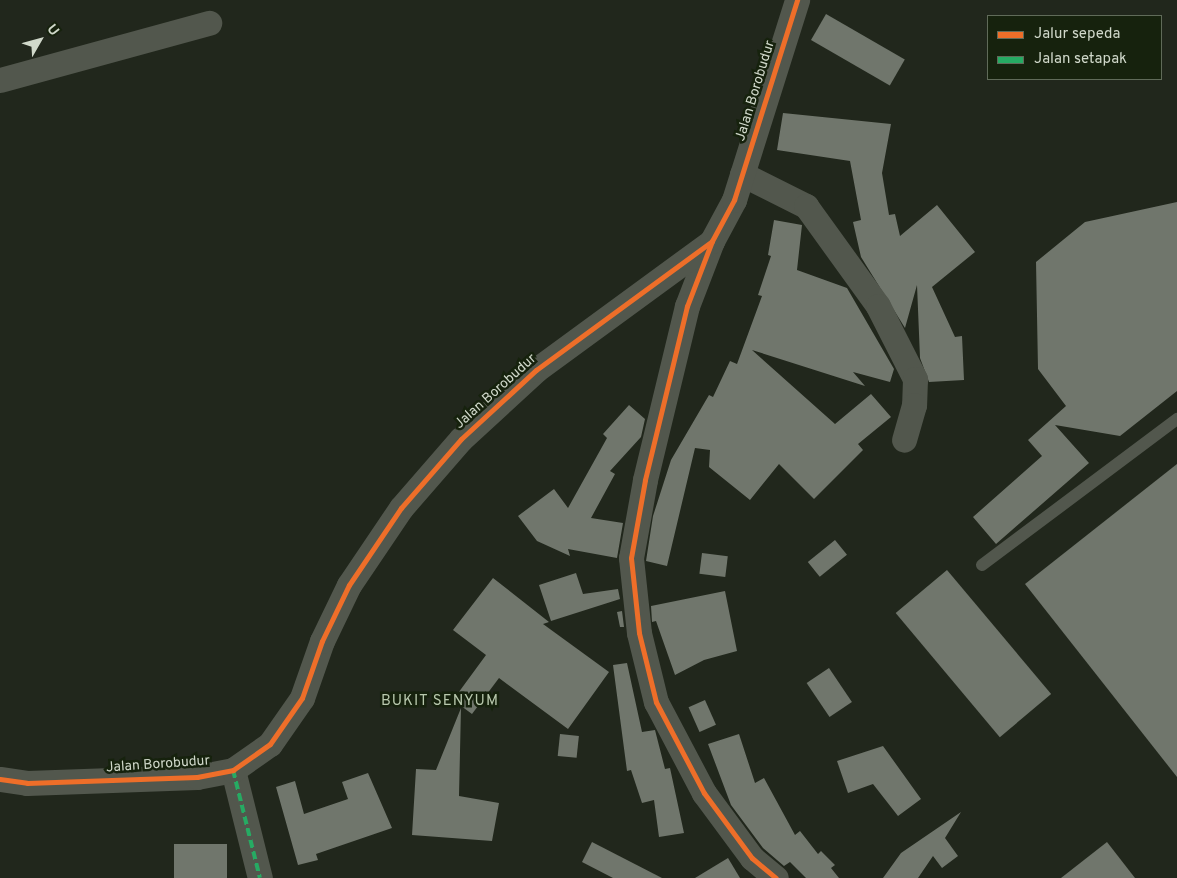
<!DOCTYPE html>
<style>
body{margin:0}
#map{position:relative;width:1177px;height:878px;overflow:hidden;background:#21271c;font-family:Overpass,sans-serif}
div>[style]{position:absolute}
.building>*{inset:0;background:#70766c;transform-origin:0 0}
.service>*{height:12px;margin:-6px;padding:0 6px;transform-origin:6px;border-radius:6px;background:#52574d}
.minor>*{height:25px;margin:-12.5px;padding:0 12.5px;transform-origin:12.5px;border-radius:12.5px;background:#52574d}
.quiet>*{height:4px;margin-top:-2px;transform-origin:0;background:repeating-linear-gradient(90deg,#26ab63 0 8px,transparent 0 12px)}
.cycleway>*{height:5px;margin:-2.5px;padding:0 2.5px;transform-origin:2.5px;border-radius:2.5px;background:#ee6e29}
span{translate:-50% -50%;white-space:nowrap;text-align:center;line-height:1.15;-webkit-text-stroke:5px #16220d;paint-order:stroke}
.street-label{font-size:14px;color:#d0d8ca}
.neighbourhood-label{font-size:15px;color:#b8c8ad;letter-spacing:1px}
.legend{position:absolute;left:987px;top:15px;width:175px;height:65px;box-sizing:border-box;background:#16220d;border:1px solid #606b59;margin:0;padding:6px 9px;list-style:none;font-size:15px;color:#d0d8ca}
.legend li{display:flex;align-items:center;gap:10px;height:25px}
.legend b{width:25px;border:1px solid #606b59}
.north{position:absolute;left:15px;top:15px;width:50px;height:50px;-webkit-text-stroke:4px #16220d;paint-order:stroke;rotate:52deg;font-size:14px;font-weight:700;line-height:20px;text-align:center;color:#d0d8ca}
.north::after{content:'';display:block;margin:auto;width:18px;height:22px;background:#d0d8ca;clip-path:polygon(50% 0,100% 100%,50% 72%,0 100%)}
</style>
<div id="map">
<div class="building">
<i style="left:826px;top:14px;width:91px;height:30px;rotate:30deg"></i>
<i style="clip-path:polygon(783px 113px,891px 124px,882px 173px,889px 215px,895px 214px,900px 236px,937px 205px,975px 252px,932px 287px,955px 337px,962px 336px,964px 380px,929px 382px,920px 358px,917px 285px,905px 328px,861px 257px,853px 222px,861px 220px,850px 161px,777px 150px)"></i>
<i style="clip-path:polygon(1177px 202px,1177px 391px,1120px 436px,1055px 425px,1089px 463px,996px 544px,973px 517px,1042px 456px,1028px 440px,1066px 406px,1038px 369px,1036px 262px,1085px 222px)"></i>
<i style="clip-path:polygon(774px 220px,802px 225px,797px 270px,847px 288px,894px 369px,890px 382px,853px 372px,865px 386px,752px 350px,835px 424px,871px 394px,891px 417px,858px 444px,863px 450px,814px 499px,779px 464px,750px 500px,709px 467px,710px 450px,695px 448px,667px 566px,646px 561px,653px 516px,671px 460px,709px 395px,713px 397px,730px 361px,737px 364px,762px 296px,758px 295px,771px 256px,768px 255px)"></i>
<i style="clip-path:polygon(629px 405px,645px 419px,641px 437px,610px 471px,615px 474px,591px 518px,623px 523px,617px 558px,568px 549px,570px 556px,537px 541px,518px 516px,554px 489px,568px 508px,607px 438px,603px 434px)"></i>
<i style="clip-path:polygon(1177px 464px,1177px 777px,1025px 584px)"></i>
<i style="left:835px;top:540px;width:19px;height:35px;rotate:51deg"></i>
<i style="left:702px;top:553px;width:26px;height:21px;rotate:7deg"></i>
<i style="left:947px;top:570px;width:162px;height:67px;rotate:50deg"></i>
<i style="clip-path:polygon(576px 573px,583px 594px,618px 589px,620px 599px,551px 621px,539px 585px)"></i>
<i style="clip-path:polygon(493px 578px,549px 622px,543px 624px,609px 672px,568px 729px,499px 678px,472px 714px,453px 700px,486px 655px,453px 630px)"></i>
<i style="clip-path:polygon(725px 591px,737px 651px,704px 660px,675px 675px,656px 621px,652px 622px,651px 606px)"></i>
<i style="clip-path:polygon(622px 611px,624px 627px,620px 627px,617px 612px)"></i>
<i style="clip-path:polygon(627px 663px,642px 732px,655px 730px,665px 769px,670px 768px,684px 833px,659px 837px,654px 800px,642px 803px,631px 770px,627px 771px,613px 665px)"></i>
<i style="left:829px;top:668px;width:41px;height:27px;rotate:56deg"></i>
<i style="left:705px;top:700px;width:27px;height:18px;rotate:66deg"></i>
<i style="clip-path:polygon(461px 708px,459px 796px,499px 803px,492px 841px,412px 835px,416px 769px,436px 770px)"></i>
<i style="left:560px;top:734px;width:19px;height:22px;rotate:6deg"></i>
<i style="clip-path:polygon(739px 734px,755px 783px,764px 778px,795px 835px,800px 831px,818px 854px,821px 851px,835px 865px,831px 868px,839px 878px,806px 878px,790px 862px,784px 866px,763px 848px,731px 805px,708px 744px)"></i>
<i style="clip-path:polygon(883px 746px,921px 799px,898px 816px,873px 784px,848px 793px,837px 761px)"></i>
<i style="clip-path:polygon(368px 773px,392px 828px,316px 854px,318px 860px,298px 865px,276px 787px,295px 781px,304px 814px,348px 799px,342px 782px)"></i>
<i style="clip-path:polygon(961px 812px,945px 838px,958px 856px,942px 868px,933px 856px,918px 878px,883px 878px,901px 853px)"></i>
<i style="clip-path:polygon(592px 842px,662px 878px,613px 878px,582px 862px)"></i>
<i style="clip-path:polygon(1107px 842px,1135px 878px,1061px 878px)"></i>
<i style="left:174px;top:844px;width:53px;height:34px"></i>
<i style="clip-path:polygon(728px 858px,740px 878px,695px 878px)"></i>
</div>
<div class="service">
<i style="left:982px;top:565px;width:244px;rotate:-36.8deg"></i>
</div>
<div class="minor">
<i style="left:0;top:80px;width:217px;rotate:-15.3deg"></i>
<i style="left:742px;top:174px;width:72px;rotate:26.6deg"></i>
<i style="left:806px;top:206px;width:123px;rotate:54.2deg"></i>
<i style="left:878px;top:306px;width:82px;rotate:63.1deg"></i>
<i style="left:915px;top:379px;width:26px;rotate:92deg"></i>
<i style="left:914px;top:405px;width:36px;rotate:106deg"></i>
<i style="left:712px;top:241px;width:70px;rotate:111deg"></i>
<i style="left:687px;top:306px;width:179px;rotate:103.6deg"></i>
<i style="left:645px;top:480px;width:79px;rotate:100.2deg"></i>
<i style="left:631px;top:558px;width:75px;rotate:83.9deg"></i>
<i style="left:639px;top:633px;width:71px;rotate:76.2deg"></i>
<i style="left:656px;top:702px;width:103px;rotate:62.2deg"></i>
<i style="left:704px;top:793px;width:81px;rotate:53.6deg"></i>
<i style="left:752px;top:858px;width:31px;rotate:40deg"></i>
<i style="left:233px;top:770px;width:111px;rotate:76deg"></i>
<i style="left:0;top:779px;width:27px;rotate:8deg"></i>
<i style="left:27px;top:783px;width:170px;rotate:-2deg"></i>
<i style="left:197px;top:777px;width:37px;rotate:-11deg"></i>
<i style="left:233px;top:770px;width:45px;rotate:-35.1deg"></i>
<i style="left:270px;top:744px;width:56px;rotate:-55.2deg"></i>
<i style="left:302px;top:698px;width:60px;rotate:-70.7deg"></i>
<i style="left:322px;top:641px;width:62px;rotate:-64.3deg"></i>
<i style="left:349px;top:585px;width:93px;rotate:-56deg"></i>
<i style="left:401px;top:508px;width:91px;rotate:-49deg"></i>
<i style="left:461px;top:439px;width:102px;rotate:-42.6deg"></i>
<i style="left:536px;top:370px;width:218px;rotate:-36.2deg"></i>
<i style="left:712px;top:241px;width:47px;rotate:-61.8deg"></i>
<i style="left:734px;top:200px;width:210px;rotate:-72.5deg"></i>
</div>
<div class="quiet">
<i style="left:233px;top:770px;width:111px;rotate:76deg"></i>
</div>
<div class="cycleway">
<i style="left:712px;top:241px;width:70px;rotate:111deg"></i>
<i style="left:687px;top:306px;width:179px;rotate:103.6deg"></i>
<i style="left:645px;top:480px;width:79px;rotate:100.2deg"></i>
<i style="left:631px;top:558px;width:75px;rotate:83.9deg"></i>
<i style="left:639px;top:633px;width:71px;rotate:76.2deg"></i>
<i style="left:656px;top:702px;width:103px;rotate:62.2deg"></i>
<i style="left:704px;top:793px;width:81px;rotate:53.6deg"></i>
<i style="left:752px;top:858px;width:31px;rotate:40deg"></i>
<i style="left:0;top:779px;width:27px;rotate:8deg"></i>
<i style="left:27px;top:783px;width:170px;rotate:-2deg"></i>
<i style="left:197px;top:777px;width:37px;rotate:-11deg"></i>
<i style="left:233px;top:770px;width:45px;rotate:-35.1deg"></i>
<i style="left:270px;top:744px;width:56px;rotate:-55.2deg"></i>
<i style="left:302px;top:698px;width:60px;rotate:-70.7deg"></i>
<i style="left:322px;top:641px;width:62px;rotate:-64.3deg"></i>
<i style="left:349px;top:585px;width:93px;rotate:-56deg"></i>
<i style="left:401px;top:508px;width:91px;rotate:-49deg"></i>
<i style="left:461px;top:439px;width:102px;rotate:-42.6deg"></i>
<i style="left:536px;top:370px;width:218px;rotate:-36.2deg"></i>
<i style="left:712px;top:241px;width:47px;rotate:-61.8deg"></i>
<i style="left:734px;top:200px;width:210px;rotate:-72.5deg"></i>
</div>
<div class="street-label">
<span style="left:756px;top:91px;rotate:-73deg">Jalan Borobudur</span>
<span style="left:496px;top:392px;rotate:-42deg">Jalan Borobudur</span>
<span style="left:158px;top:765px;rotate:-4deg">Jalan Borobudur</span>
</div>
<div class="neighbourhood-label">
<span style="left:440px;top:702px">BUKIT SENYUM</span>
</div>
<ul class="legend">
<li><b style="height:6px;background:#ee6e29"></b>Jalur sepeda</li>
<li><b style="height:6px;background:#26ab63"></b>Jalan setapak</li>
</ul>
<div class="north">U</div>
</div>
